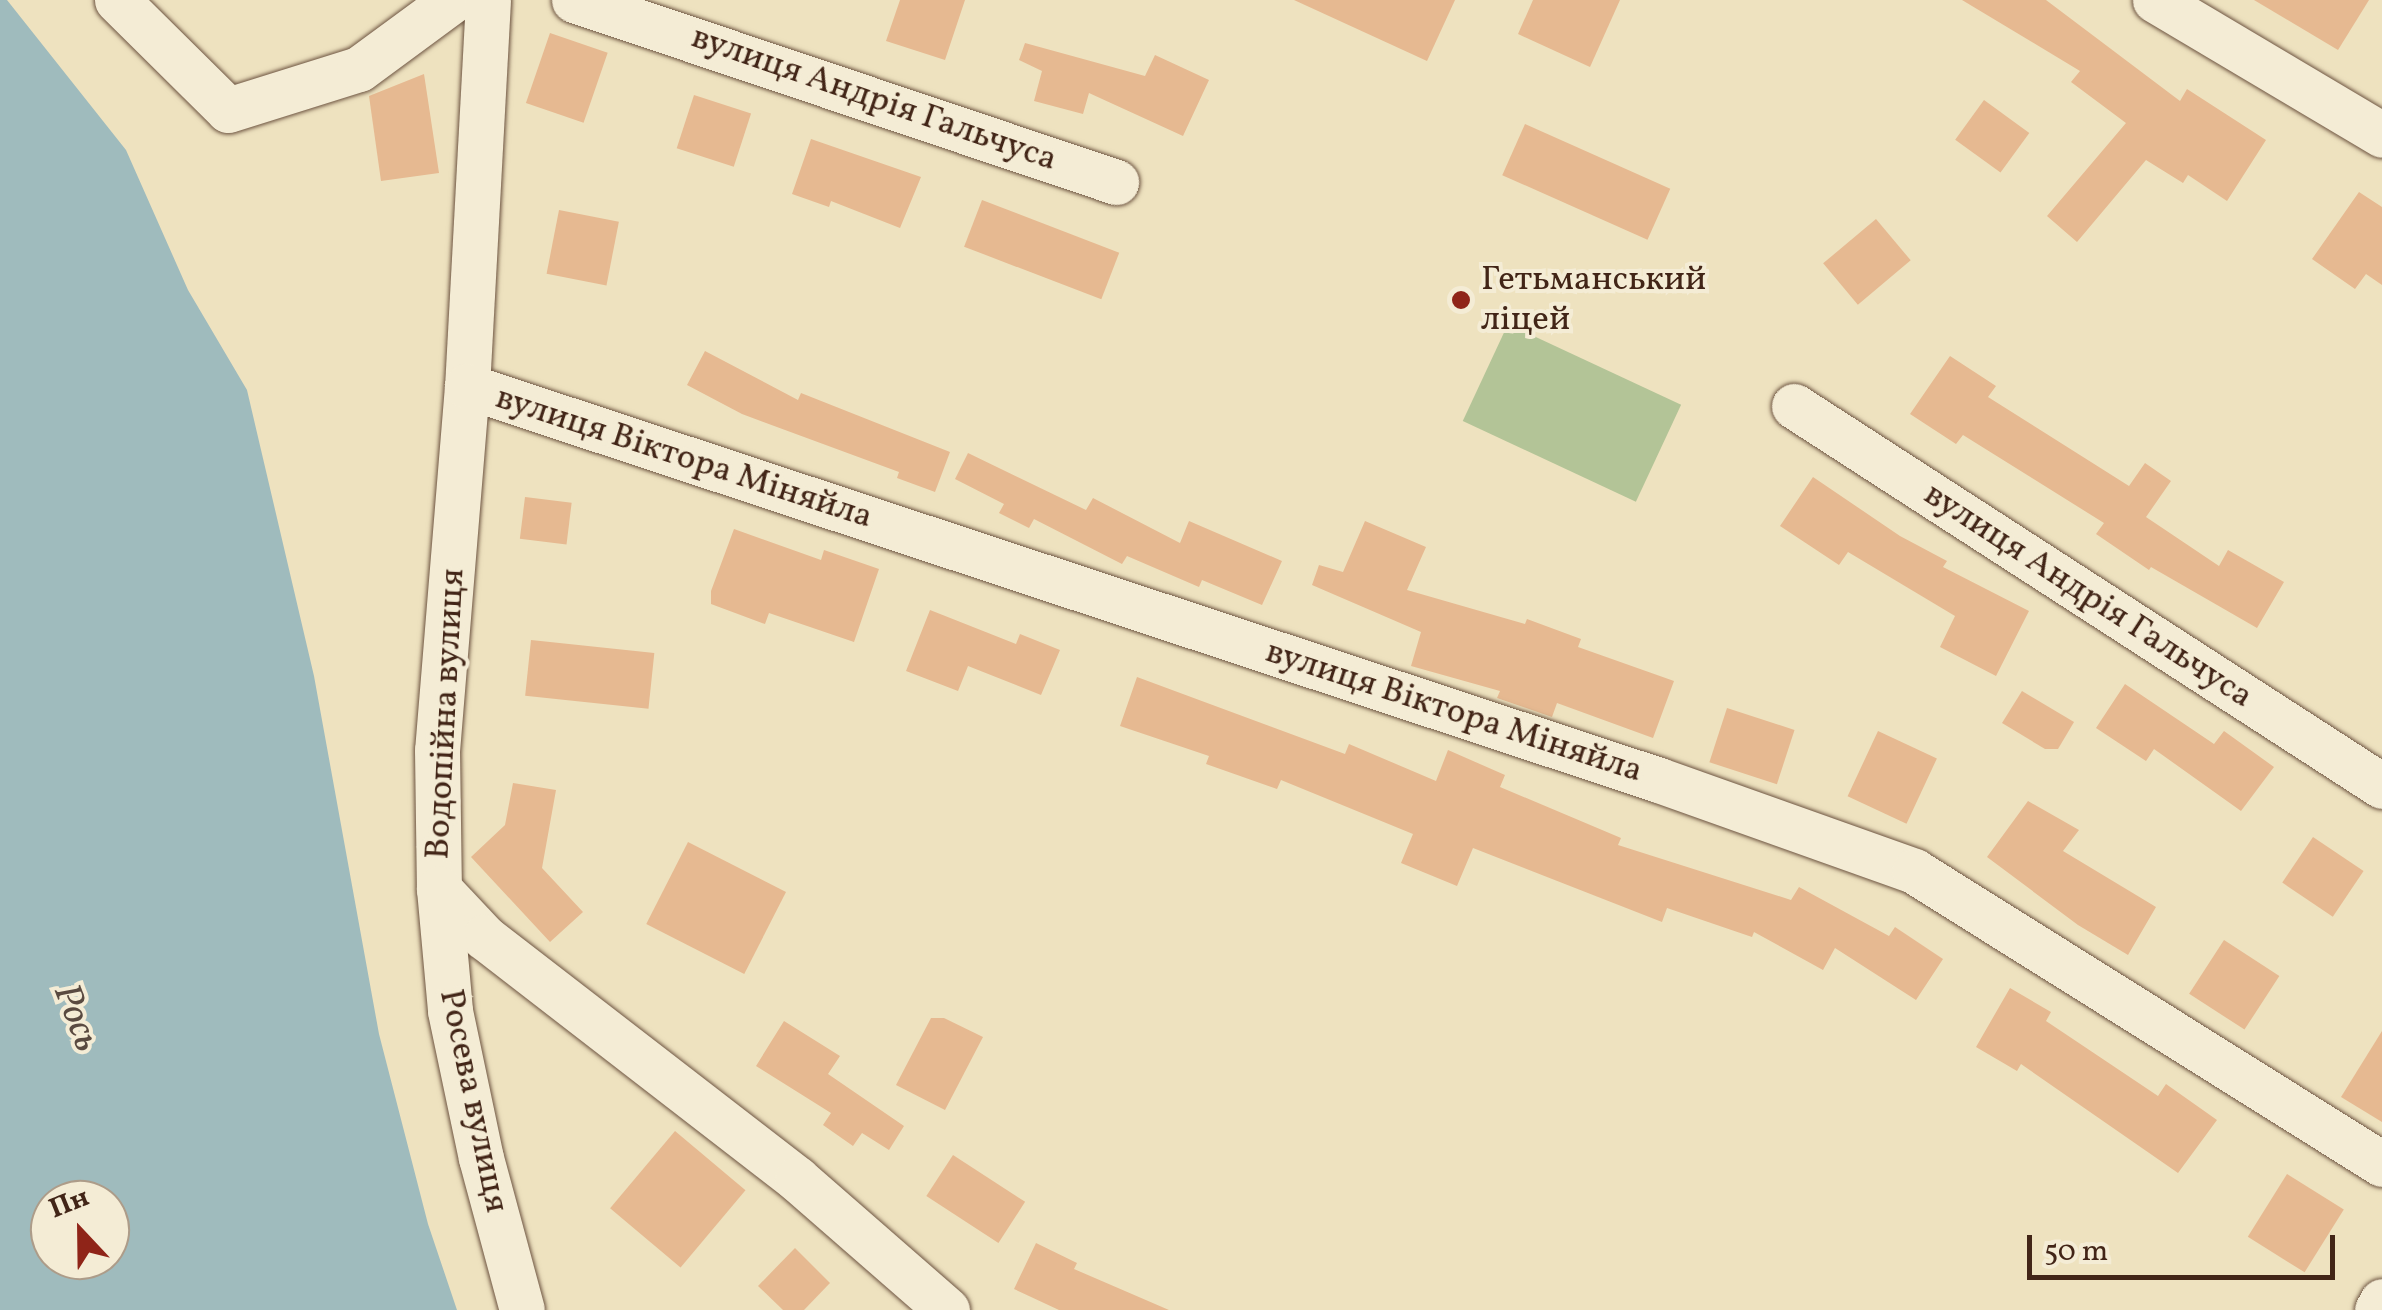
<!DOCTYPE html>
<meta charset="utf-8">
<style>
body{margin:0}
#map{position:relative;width:2382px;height:1310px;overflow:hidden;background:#eee2bf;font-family:Vollkorn,serif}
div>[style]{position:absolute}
.green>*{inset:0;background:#b3c497;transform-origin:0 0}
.water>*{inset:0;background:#9fbbbd}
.building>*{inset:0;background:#e6b991;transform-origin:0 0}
.roads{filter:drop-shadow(0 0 2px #6d5441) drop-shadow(0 0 2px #6d5441)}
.minor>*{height:45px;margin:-22.5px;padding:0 22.5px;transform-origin:22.5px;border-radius:22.5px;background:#f4ecd5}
.dots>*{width:28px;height:28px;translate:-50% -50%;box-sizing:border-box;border:5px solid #f4ecd5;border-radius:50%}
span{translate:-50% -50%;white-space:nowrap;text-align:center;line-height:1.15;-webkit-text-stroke:8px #f4ecd5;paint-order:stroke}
.street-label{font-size:35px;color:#422517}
.poi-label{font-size:35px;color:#422517}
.left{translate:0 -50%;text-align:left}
.water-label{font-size:38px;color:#594a40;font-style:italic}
.north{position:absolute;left:30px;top:1180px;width:100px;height:100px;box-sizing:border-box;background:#f4ecd5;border:2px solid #ad9c89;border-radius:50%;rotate:338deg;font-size:28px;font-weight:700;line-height:40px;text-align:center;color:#422517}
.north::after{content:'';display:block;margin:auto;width:35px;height:45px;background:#8f2418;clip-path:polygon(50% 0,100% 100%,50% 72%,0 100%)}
.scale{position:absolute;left:2027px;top:1235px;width:308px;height:45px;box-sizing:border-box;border:5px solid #422517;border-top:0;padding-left:12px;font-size:30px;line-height:35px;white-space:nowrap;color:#422517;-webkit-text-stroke:8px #f4ecd5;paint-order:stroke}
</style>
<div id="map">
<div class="green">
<i style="left:1508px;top:324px;width:191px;height:107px;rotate:25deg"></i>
</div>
<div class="water">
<i style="clip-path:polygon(evenodd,0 0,7px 0,126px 150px,188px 290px,247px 390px,314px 676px,379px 1034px,428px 1224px,457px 1310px,0 1310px,0 0,50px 1200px,110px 1200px,110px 1260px,50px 1260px,50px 1200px)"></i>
</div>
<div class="building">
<i style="clip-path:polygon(900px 0,965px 0,945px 60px,886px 41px)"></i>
<i style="clip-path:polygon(1294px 0,1455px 0,1427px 61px)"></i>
<i style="clip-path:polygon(1533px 0,1620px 0,1590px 67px,1518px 34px)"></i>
<i style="clip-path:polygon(1962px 0,2046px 0,2180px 101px,2187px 89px,2266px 140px,2227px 201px,2188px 175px,2183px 183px,2146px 160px,2077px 242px,2047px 216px,2126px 123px,2071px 82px,2080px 71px)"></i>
<i style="clip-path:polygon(2254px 0,2369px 0,2338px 50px)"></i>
<i style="left:550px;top:33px;width:61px;height:74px;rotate:19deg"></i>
<i style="clip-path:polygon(1025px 43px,1145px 76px,1155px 55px,1209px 80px,1183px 136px,1089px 93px,1083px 114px,1034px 101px,1042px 71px,1019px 60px)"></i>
<i style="clip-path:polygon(424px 74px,439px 173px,381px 181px,369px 96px)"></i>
<i style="left:694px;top:95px;width:60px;height:56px;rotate:18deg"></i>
<i style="left:1984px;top:100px;width:56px;height:49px;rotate:36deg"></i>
<i style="left:1525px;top:124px;width:159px;height:56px;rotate:24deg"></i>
<i style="clip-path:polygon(811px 139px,921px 177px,900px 228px,831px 201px,829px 207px,792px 194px)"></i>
<i style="clip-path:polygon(2359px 192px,2382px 207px,2382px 285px,2366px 274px,2355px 289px,2312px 259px)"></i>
<i style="left:982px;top:200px;width:147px;height:50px;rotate:21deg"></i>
<i style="left:559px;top:210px;width:61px;height:65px;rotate:11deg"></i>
<i style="left:1876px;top:219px;width:54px;height:69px;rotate:50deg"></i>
<i style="clip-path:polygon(705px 351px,798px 400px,801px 393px,950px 452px,935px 492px,897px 478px,899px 472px,742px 414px,687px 385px)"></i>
<i style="clip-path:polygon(1950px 356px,1996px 386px,1988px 397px,2129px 486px,2145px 463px,2171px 481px,2146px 517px,2219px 566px,2228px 550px,2284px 582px,2257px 628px,2151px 567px,2149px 570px,2096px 534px,2104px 523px,1963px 435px,1956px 444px,1910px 414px)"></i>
<i style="clip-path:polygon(968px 453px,1086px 510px,1093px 498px,1180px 543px,1189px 521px,1282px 561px,1262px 605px,1202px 580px,1199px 587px,1127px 556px,1122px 564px,1034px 519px,1029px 528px,999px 513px,1004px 504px,955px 479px)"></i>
<i style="clip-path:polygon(1813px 477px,1900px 536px,1947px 561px,1943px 567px,2029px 611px,1996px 676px,1940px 647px,1955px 616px,1848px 552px,1839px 565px,1780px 526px)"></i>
<i style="left:525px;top:497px;width:47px;height:42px;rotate:7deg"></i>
<i style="clip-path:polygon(1365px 521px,1426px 547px,1407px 590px,1525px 624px,1527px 619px,1581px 639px,1578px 647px,1674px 681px,1653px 738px,1557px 703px,1552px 717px,1497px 698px,1500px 691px,1411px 666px,1421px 632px,1312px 585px,1319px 565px,1343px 572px)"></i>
<i style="clip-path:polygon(734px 529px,821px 560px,824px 550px,879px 569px,854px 642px,769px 613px,765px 624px,711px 604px,711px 591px)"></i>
<i style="clip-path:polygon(930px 610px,1016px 644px,1020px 634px,1060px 650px,1041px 695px,968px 666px,958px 691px,906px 671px)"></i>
<i style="left:531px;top:640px;width:124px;height:56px;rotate:6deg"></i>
<i style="clip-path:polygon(1137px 677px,1345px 754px,1349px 744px,1436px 781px,1448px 750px,1505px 775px,1500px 787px,1621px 838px,1618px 845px,1791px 900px,1799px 887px,1889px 936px,1895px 927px,1943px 959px,1916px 1000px,1835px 948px,1823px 970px,1754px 932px,1752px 937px,1667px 908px,1662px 922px,1473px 848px,1457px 886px,1401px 863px,1413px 834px,1281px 780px,1277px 789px,1206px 764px,1209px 756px,1120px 726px)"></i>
<i style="clip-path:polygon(2125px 684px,2214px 744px,2224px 731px,2274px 767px,2241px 811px,2154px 749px,2146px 761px,2096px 728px)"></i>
<i style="clip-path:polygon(2022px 691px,2074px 722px,2058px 749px,2045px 749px,2002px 723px)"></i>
<i style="left:1727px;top:708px;width:71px;height:57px;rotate:18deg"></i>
<i style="left:1878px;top:731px;width:65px;height:72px;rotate:25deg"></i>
<i style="clip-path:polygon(513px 783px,556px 790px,542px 868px,583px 912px,550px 942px,471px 857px,505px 825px)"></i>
<i style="clip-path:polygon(2028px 801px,2079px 830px,2063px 851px,2156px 907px,2128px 955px,2078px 925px,1987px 857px)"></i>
<i style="left:2313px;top:837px;width:61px;height:55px;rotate:34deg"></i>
<i style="left:688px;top:842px;width:110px;height:92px;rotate:27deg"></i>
<i style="left:2224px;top:940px;width:66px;height:64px;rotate:33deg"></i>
<i style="clip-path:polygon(2010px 988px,2051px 1012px,2046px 1021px,2158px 1096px,2166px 1084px,2217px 1120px,2178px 1173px,2021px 1064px,2017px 1071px,1976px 1047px)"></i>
<i style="clip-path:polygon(931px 1018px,944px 1018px,983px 1037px,945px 1110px,896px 1085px)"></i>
<i style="clip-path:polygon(784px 1021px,840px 1056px,828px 1074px,904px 1126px,889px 1150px,862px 1133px,853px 1146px,823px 1125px,831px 1113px,756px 1066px)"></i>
<i style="clip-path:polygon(2382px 1031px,2382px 1122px,2341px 1097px)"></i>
<i style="left:675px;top:1131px;width:92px;height:101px;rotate:40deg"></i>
<i style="left:953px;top:1155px;width:86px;height:49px;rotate:33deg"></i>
<i style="left:2287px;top:1174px;width:67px;height:74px;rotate:32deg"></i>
<i style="clip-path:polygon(1036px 1243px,1077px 1263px,1074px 1269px,1169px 1310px,1059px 1310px,1014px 1289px)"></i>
<i style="clip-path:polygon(795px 1248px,830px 1283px,804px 1310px,783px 1310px,758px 1286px)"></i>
</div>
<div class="roads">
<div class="minor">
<i style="left:117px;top:0;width:156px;rotate:44.7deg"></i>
<i style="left:228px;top:110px;width:137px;rotate:-17.4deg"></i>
<i style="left:359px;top:69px;width:117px;rotate:-36.3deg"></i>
<i style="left:488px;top:0;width:387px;rotate:93.1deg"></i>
<i style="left:467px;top:386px;width:365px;rotate:94.7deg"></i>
<i style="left:437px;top:750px;width:139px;rotate:89.2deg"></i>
<i style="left:439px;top:889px;width:66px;rotate:46.8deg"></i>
<i style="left:484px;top:937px;width:396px;rotate:37.7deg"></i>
<i style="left:797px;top:1179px;width:199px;rotate:41.1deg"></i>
<i style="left:574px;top:0;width:572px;rotate:18.56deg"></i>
<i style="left:2155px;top:0;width:264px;rotate:30.7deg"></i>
<i style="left:467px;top:386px;width:1255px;rotate:18.29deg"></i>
<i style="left:1659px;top:780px;width:271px;rotate:19.6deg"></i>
<i style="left:1914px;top:871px;width:552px;rotate:32.05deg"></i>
<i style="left:1794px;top:406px;width:700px;rotate:32.87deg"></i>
<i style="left:439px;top:889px;width:122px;rotate:84.8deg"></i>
<i style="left:450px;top:1011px;width:150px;rotate:78.1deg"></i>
<i style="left:481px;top:1158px;width:157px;rotate:74.9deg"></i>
<i style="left:2377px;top:1310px;width:10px;rotate:-61deg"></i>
</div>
</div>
<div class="dots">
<i style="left:1461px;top:300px;background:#8f2418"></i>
</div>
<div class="street-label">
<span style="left:874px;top:99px;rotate:19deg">вулиця Андрія Гальчуса</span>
<span style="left:684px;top:458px;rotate:18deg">вулиця Віктора Міняйла</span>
<span style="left:2088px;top:596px;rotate:33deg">вулиця Андрія Гальчуса</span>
<span style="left:1454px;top:712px;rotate:18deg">вулиця Віктора Міняйла</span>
<span style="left:446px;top:714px;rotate:-87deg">Водопійна вулиця</span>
<span style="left:473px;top:1101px;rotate:78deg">Росева вулиця</span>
</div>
<div class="poi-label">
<span class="left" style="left:1481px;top:300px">Гетьманський<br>ліцей</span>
</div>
<div class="water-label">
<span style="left:75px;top:1018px;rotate:69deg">Рось</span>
</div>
<div class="north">Пн</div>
<div class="scale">50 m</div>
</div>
